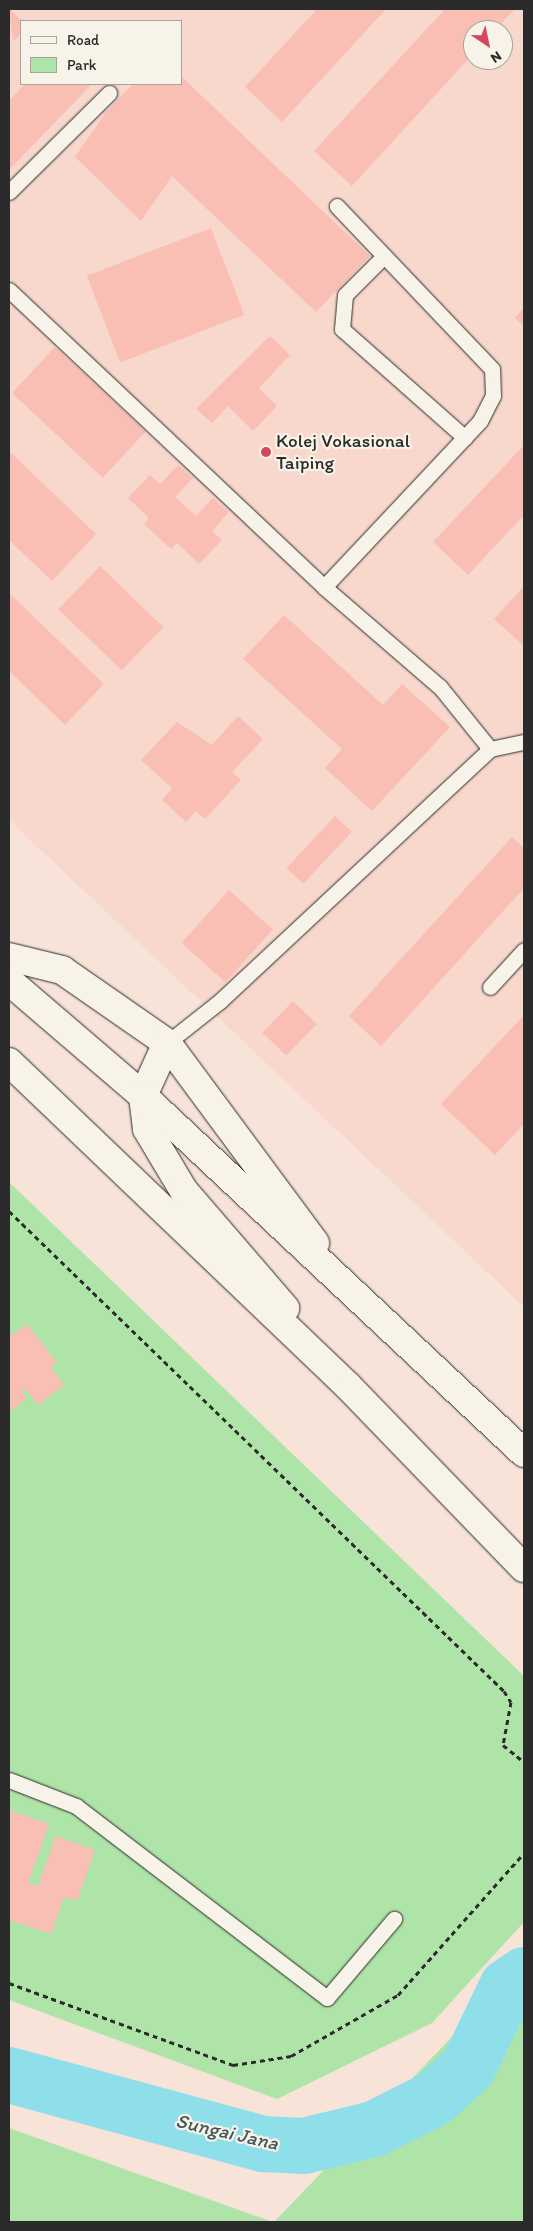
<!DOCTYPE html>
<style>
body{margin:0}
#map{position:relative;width:533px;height:2231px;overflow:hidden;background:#f8e3d8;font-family:Itim,sans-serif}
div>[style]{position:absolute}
.built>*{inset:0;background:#f8d8cd}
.green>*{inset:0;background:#aee4a7}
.river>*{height:56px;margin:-28px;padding:0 28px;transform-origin:28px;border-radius:28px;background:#8fdfea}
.building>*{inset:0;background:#f9beb4;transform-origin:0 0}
.path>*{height:3px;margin-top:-1.5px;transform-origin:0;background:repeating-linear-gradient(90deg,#2b2b2b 0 5px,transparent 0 9px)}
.roads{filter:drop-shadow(0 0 1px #2b2b2b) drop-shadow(0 0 1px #2b2b2b)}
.lane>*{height:15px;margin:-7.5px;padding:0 7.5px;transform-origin:7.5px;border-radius:7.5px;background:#f7f3e8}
.secondary>*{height:28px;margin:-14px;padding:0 14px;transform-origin:14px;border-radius:14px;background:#f7f3e8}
.dots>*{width:14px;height:14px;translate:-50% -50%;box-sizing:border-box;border:2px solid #f7f3e8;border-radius:50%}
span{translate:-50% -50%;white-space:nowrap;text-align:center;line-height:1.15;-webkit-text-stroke:4.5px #f7f3e8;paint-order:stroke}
.poi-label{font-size:19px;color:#2b2b2b}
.left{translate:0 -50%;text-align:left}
.water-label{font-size:20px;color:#44585b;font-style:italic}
.frame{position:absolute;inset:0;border:10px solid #2b2b2b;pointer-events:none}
.legend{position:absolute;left:20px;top:20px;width:162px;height:65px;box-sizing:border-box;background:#f7f3e8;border:1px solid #a5a39c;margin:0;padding:6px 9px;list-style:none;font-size:15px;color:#2b2b2b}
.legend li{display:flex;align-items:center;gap:10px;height:25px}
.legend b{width:25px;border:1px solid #a5a39c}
.north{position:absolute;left:463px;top:20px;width:50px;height:50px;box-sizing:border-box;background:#f7f3e8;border:1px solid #a5a39c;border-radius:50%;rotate:146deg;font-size:14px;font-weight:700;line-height:20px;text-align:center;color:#2b2b2b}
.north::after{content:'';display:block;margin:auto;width:18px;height:22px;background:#d1495b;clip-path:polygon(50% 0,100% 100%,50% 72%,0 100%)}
</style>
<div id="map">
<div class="built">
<i style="clip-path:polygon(evenodd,9px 9px,524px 9px,524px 1307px,9px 820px,9px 9px,21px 21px,181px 21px,181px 84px,21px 84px,21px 21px,9px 9px,473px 30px,503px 30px,503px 60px,473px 60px,473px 30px)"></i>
</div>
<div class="green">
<i style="clip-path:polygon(9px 1182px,524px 1676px,524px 1922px,432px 2023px,277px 2099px,9px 2000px)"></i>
<i style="clip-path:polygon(524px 1962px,524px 2222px,274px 2222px)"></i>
<i style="clip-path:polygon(9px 2128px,273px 2222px,9px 2222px)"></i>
</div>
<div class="river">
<i style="left:9px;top:2075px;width:263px;rotate:15.2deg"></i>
<i style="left:263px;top:2144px;width:41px;rotate:2.8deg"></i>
<i style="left:304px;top:2146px;width:72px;rotate:-13.7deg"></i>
<i style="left:374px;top:2129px;width:65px;rotate:-26.6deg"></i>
<i style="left:432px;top:2100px;width:48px;rotate:-41.6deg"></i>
<i style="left:468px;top:2068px;width:90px;rotate:-64.3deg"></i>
<i style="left:507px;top:1987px;width:21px;rotate:-35deg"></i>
</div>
<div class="building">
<i style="clip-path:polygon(9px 9px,21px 20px,21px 33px,13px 42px)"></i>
<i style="clip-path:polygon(317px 9px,386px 9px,282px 122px,245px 87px)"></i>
<i style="clip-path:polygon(445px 9px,515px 9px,495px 30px,473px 30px,473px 54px,352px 186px,314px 151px)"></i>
<i style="clip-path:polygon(181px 76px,370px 256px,316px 312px,172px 176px,141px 221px,75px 157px,106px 112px,133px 84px,181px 84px)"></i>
<i style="clip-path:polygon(25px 84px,92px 84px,9px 170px,9px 101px)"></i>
<i style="left:211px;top:228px;width:93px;height:133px;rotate:69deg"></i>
<i style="clip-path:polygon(524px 308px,524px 326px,515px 318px)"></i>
<i style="clip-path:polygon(270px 336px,290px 355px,259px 388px,277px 406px,253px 431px,228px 406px,212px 423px,196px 409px)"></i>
<i style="left:55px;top:347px;width:124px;height:63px;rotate:43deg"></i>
<i style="clip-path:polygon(524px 445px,524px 515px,468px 575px,433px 542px)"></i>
<i style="clip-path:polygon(9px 451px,96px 534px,52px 581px,9px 540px)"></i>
<i style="clip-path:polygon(178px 465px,193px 478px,175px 497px,196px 516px,213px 498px,229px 512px,212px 531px,222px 540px,199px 564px,177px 543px,171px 549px,144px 524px,149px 518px,128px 498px,150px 475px,160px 484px)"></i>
<i style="left:100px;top:566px;width:88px;height:60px;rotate:44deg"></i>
<i style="clip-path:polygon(524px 586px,524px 646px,494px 619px)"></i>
<i style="clip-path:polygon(9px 593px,104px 684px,65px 725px,9px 671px)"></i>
<i style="clip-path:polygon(284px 615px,383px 705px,402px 684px,450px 727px,372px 811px,325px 768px,342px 749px,243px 659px)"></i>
<i style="clip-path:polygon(238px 716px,263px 739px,232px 772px,241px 780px,205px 819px,196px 811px,186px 822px,162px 800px,172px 788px,141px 760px,177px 722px,212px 745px)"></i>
<i style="left:335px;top:816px;width:23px;height:71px;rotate:43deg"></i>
<i style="clip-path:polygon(512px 837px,524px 848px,524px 888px,381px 1046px,349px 1016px)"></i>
<i style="left:229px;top:890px;width:59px;height:71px;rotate:42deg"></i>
<i style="left:293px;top:1001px;width:33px;height:44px;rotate:44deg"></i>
<i style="clip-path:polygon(524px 1015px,524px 1124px,495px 1155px,441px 1104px)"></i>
<i style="clip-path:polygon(27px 1324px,57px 1363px,51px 1368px,64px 1385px,38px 1405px,26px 1389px,22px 1392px,27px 1398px,9px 1412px,9px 1337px)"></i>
<i style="clip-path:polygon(9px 1810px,49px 1824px,28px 1883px,38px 1886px,56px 1836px,95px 1850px,77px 1901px,64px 1897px,51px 1934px,9px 1920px)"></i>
</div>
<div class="path">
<i style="left:9px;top:1211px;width:690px;rotate:44.12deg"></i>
<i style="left:504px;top:1691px;width:13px;rotate:58deg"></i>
<i style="left:511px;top:1702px;width:44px;rotate:100.5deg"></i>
<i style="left:503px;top:1745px;width:27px;rotate:39deg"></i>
<i style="left:9px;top:1983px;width:239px;rotate:20.1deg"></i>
<i style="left:233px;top:2065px;width:59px;rotate:-8.8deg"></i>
<i style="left:291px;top:2056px;width:123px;rotate:-29.7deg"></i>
<i style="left:398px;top:1995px;width:190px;rotate:-48.4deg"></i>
</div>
<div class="roads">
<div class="lane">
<i style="left:9px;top:192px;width:141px;rotate:-44.7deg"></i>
<i style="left:384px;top:256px;width:55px;rotate:135deg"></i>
<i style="left:345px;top:295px;width:34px;rotate:95deg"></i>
<i style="left:342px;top:329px;width:164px;rotate:41.5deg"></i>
<i style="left:9px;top:290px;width:433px;rotate:43.3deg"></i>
<i style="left:324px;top:587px;width:153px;rotate:40.8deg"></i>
<i style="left:440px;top:687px;width:80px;rotate:51.1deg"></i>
<i style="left:324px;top:587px;width:228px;rotate:-46.8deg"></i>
<i style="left:480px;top:421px;width:28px;rotate:-63deg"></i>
<i style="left:493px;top:396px;width:27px;rotate:-92deg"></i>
<i style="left:492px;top:369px;width:225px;rotate:-133.6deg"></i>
<i style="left:490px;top:987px;width:50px;rotate:-47.4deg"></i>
<i style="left:167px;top:1043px;width:68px;rotate:-38.4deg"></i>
<i style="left:220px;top:1001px;width:369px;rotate:-43deg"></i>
<i style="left:490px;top:749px;width:35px;rotate:-12deg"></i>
<i style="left:9px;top:1780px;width:72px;rotate:21.2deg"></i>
<i style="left:76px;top:1806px;width:316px;rotate:37.4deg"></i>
<i style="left:327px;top:1998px;width:104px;rotate:-49.7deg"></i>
</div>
<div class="secondary">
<i style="left:9px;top:957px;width:55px;rotate:13.8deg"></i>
<i style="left:62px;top:970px;width:128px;rotate:34.8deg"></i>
<i style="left:167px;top:1043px;width:249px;rotate:53.5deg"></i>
<i style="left:9px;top:981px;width:177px;rotate:40.6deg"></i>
<i style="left:143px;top:1096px;width:522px;rotate:43.14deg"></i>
<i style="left:167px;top:1043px;width:58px;rotate:114.4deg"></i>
<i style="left:143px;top:1096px;width:33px;rotate:83deg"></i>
<i style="left:147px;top:1129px;width:72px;rotate:59.2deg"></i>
<i style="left:184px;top:1191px;width:155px;rotate:49.2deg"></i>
<i style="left:9px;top:1062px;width:469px;rotate:43.7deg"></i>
<i style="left:348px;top:1386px;width:253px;rotate:46deg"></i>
</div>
</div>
<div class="dots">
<i style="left:266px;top:452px;background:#d1495b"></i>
</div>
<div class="poi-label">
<span class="left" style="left:276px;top:452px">Kolej Vokasional<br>Taiping</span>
</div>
<div class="water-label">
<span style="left:227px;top:2132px;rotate:13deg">Sungai Jana</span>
</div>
<div class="frame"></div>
<ul class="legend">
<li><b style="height:6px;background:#f7f3e8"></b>Road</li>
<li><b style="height:14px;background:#aee4a7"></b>Park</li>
</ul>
<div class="north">N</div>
</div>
